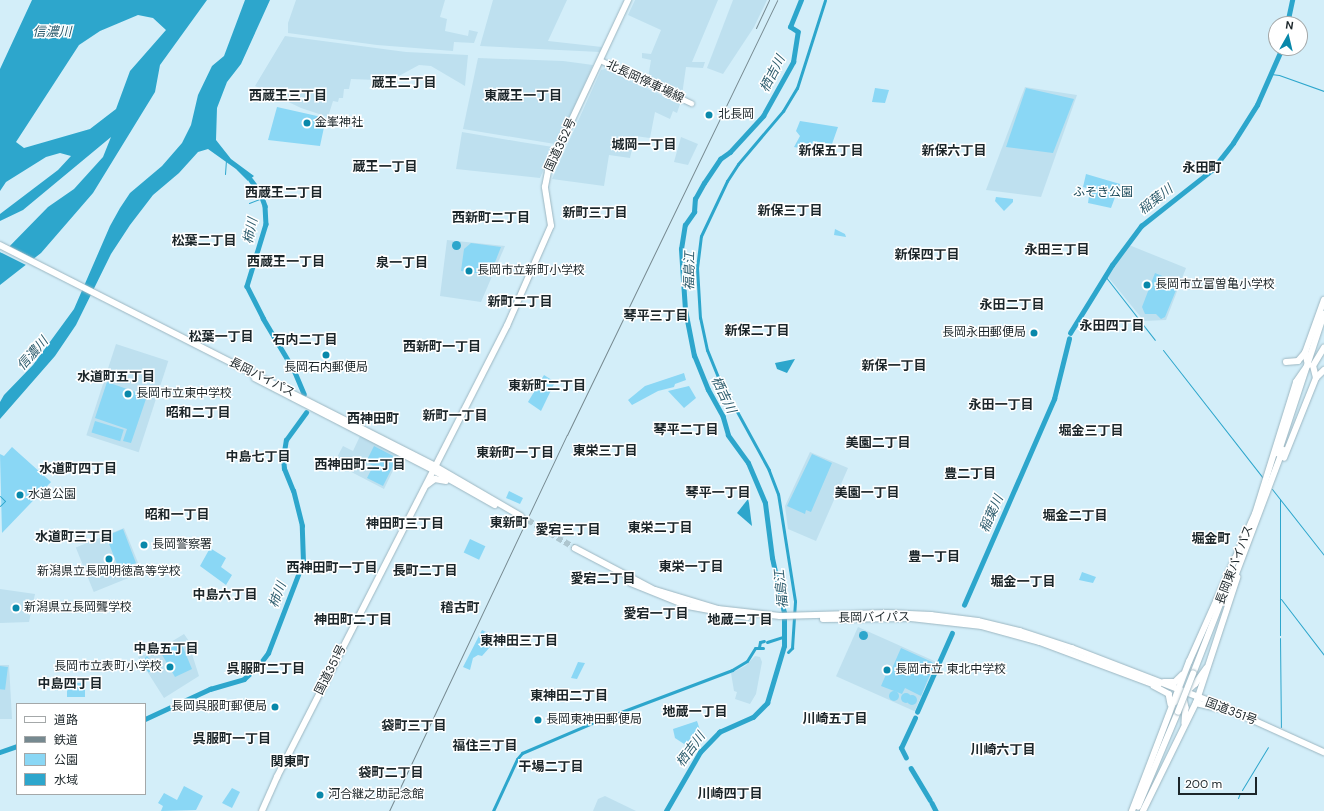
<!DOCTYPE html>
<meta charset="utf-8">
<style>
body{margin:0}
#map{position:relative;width:1324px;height:811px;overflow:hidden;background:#d3eef9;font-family:"DM Sans","Noto Sans JP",sans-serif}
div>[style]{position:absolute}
.built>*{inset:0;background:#bee0ef;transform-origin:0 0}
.green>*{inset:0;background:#8ad7f5;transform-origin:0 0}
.round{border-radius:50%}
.water>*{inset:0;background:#2da6cc}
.pier>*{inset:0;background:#d3eef9}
.stream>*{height:1px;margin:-0.5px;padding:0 0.5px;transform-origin:0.5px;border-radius:0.5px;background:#2da6cc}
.canal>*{height:3px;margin:-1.5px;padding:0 1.5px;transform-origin:1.5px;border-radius:1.5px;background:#2da6cc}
.river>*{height:4.5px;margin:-2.25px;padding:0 2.25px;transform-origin:2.25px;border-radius:2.25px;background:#2da6cc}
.highway-tunnel>*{height:5.5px;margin-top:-2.75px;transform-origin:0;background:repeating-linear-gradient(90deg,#aec6cf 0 5.5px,transparent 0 8.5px)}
.roads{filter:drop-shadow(0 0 1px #9cb6c1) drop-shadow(0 0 1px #9cb6c1)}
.secondary>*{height:4.5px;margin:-2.25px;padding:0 2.25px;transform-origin:2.25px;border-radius:2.25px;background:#fff}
.highway>*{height:5.5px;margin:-2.75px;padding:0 2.75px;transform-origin:2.75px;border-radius:2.75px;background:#fff}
.rail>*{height:1px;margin:-0.5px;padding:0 0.5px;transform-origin:0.5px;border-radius:0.5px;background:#768990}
.bridges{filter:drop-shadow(0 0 1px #9cb6c1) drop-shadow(0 0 1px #9cb6c1)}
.highway-bridge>*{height:5.5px;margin:-2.75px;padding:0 2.75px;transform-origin:2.75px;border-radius:2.75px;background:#fff}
.dots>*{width:11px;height:11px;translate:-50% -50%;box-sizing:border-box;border:2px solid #fff;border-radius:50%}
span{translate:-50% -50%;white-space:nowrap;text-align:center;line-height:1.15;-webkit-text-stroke:3px #fff;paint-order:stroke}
.street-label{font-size:12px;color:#1b2529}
.poi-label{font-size:12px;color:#1b2529}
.left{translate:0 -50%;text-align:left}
.right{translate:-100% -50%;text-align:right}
.park-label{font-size:12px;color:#184859}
.water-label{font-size:13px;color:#2e5d6e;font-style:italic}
.neighbourhood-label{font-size:13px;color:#1b2529;font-weight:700}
.legend{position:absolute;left:16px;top:703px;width:130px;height:92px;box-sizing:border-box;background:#fff;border:1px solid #a4a8a9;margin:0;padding:5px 7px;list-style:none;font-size:12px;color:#1b2529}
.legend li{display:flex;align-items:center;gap:8px;height:20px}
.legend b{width:20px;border:1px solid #a4a8a9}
.north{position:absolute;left:1268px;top:16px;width:40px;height:40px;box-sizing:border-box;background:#fff;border:1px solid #a4a8a9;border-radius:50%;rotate:8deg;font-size:11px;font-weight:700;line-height:16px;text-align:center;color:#1b2529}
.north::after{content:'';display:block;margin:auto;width:14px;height:18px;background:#0988aa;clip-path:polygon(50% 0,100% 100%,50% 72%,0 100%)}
.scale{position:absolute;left:1178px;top:777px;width:79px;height:18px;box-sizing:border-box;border:2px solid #1b2529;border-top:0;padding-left:5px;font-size:12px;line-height:14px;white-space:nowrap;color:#1b2529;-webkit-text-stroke:3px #fff;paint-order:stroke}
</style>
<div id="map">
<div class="built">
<i style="clip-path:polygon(296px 0,445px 0,440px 17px,447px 19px,445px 31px,468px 36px,469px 30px,478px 32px,474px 43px,454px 42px,453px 51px,377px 45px,288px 33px,288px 23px)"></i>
<i style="clip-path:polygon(493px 0,567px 0,548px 41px,602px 47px,600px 52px,480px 46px)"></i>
<i style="clip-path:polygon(635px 0,718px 0,692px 62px,705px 62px,703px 68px,686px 67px,682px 95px,648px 78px,651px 60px,642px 58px,642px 53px,651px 54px,661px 30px,628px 15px)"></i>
<i style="clip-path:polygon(733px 0,767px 0,754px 27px,723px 74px,707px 68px)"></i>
<i style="clip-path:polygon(285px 36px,406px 52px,468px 55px,465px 86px,431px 66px,419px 65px,397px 77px,376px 80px,351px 79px,349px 89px,344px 89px,343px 98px,339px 98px,338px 102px,333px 101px,328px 117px,301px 108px,255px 86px)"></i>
<i style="clip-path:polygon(478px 58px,563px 61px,593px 65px,564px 130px,555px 144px,463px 129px)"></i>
<i style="clip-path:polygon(605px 69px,680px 104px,677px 113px,673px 111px,670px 119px,655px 112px,650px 138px,635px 136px,630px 158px,609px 155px,604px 186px,552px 179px,601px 70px)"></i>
<i style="clip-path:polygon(1025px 87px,1077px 95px,1041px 197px,986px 190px)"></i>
<i style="clip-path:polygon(462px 132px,521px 142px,553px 147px,540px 178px,456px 169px)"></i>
<i style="clip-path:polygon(681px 137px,698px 144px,688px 165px,674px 162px)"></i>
<i style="clip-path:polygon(447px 240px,505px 246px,481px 302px,440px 296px)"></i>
<i style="clip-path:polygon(1129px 245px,1186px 268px,1166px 320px,1144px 321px,1108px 277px)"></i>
<i style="left:116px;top:344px;width:55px;height:96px;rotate:18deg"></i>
<i style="clip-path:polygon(360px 436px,400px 456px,384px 489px,334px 463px,343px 446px,353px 451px)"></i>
<i style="clip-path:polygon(810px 452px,848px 468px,816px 541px,788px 529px,785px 506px)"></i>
<i style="left:124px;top:528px;width:48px;height:52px;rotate:68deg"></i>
<i style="clip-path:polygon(0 589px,35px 594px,29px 622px,0 623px)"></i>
<i style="left:858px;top:627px;width:86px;height:54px;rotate:24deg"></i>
<i style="clip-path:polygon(184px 634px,196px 651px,192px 654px,199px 676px,164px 698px,138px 657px,158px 650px)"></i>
<i style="clip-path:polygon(755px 656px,760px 657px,762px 662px,756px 694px,750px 704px,735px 699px,737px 692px,734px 691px,731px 673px,745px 666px)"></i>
<i style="clip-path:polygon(0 665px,9px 665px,12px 719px,0 719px)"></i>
<i style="clip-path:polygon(605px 796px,636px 811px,593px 811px,598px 799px)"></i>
</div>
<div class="green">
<i style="clip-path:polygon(875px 88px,889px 90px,885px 103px,872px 102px)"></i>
<i style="clip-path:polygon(1026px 88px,1074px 99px,1053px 153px,1006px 147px)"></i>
<i style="clip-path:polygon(277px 107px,326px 118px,320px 146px,268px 140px)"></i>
<i style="clip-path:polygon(800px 121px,838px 127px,832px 144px,813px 141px,810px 150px,794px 147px,800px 136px,796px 131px)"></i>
<i style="clip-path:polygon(1086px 174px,1120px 184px,1111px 208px,1088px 203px,1090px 189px,1083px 187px)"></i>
<i style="clip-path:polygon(996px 197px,1013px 199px,1013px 202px,1004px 211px,995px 201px)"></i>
<i style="clip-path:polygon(835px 229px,845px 234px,846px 237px,834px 235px)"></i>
<i style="clip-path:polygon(471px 243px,501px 247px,490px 275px,461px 271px,464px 249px)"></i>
<i style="clip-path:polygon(1155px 273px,1179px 283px,1165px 317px,1161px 319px,1156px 314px,1145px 314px,1142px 307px)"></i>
<i style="clip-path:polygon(684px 373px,686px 380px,675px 384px,674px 387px,658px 391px,632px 405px,628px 400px,645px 386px)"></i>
<i style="clip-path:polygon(544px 375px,555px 382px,541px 411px,528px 402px)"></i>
<i style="clip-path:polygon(107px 382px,147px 396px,131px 443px,123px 441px,127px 429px,95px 418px)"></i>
<i style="clip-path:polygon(689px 386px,696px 398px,684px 408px,668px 391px)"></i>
<i style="left:95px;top:421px;width:30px;height:12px;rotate:17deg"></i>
<i style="clip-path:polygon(374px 446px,397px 458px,383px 486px,367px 478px,373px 466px,366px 462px)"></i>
<i style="clip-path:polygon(12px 447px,51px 482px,2px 533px,0 454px,4px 456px)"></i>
<i style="clip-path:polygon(812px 454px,832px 463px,811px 512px,806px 510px,805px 514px,787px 506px)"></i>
<i style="clip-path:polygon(509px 491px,523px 498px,520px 504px,506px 498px)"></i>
<i style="clip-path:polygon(123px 529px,136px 563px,125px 567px,128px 575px,122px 577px,106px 536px)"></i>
<i style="left:470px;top:539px;width:17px;height:15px;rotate:25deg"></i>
<i style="clip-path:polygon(210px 548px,226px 558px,221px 567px,232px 575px,226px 585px,200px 566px)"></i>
<i style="clip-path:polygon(1082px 572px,1096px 577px,1093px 583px,1079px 580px)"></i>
<i style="clip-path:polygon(482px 630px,498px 638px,482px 656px,478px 655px,473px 658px,470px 670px,463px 667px)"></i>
<i style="clip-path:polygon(178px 644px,182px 645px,192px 669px,175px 677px,161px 653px)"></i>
<i style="clip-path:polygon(901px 648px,932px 662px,934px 665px,921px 696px,905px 688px,902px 694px,881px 686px,887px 672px,890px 673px)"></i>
<i style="left:147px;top:656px;width:14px;height:9px;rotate:51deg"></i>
<i style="clip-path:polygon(578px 662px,585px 663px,577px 679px,571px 678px)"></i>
<i style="left:0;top:666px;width:8px;height:23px;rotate:7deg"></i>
<i style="left:67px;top:683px;width:18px;height:14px"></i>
<i class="round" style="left:889px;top:691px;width:10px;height:10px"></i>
<i class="round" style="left:901px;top:693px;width:10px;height:10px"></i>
<i class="round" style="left:907px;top:695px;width:10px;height:10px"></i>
<i style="clip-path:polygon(697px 721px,701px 733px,690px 748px,675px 738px,673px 729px)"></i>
<i style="clip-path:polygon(184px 786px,203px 796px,196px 810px,161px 811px,163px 806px,158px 803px,164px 793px,177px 800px)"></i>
<i style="clip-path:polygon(232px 788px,240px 792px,232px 808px,222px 803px)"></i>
</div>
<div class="water">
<i style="clip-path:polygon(evenodd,32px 0,207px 0,160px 65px,155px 92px,93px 193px,41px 253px,0 285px,0 252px,3px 253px,48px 207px,74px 189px,103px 157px,111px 137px,23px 210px,0 221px,0 214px,58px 170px,71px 156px,60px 153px,46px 157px,6px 182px,0 191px,0 69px,32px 0,138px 15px,153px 18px,166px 30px,130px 71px,116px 109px,90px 129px,24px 148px,16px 142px,79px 45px,100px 31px,138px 15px)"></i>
<i style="clip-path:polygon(245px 0,270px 0,241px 64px,227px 82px,217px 108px,216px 140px,231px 159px,254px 176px,248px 181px,236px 169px,208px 149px,198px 152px,179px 173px,153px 195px,130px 225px,111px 254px,76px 325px,55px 356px,0 419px,0 402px,4px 395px,33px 365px,74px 309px,110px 226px,120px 208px,130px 193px,162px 166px,182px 143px,191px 125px,198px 95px,212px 66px,224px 56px)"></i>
<i class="round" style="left:451.5px;top:240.5px;width:9px;height:9px"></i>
<i style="clip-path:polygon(795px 359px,787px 373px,777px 369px,775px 363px)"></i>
<i style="clip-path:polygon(748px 499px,749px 503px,752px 526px,737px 513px)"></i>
<i class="round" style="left:858.5px;top:630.5px;width:9px;height:9px"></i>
</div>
<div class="pier">
<i style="clip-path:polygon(7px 245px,36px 260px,28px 266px,0 252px)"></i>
</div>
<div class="stream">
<i style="left:1271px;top:74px;width:8px;rotate:7deg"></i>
<i style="left:1279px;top:75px;width:48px;rotate:19.6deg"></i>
<i style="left:225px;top:174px;width:13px;rotate:-86deg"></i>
<i style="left:249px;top:203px;width:14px;rotate:-21deg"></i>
<i style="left:1105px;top:276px;width:81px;rotate:52deg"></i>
<i style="left:1163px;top:350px;width:162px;rotate:52deg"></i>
<i style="left:1272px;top:489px;width:84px;rotate:51.8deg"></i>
<i style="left:0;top:496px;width:7px;rotate:45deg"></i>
<i style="left:5px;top:501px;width:7px;rotate:135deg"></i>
<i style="left:1280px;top:499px;width:136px;rotate:90deg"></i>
<i style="left:1281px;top:599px;width:71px;rotate:52.5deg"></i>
<i style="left:1280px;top:638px;width:89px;rotate:89.4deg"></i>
<i style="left:1242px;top:790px;width:50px;rotate:-58.8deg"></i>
<i style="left:1238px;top:798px;width:5px;rotate:-68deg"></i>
</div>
<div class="canal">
<i style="left:767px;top:642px;width:16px;rotate:-18deg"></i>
<i style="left:759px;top:647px;width:5px;rotate:-79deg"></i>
<i style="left:760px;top:642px;width:4px;rotate:-14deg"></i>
<i style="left:788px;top:652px;width:6px;rotate:-45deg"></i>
<i style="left:792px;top:648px;width:47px;rotate:-86.3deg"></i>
<i style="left:795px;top:601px;width:108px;rotate:-99deg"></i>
<i style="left:778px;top:494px;width:26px;rotate:-111deg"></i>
<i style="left:769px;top:470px;width:106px;rotate:-118.7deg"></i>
<i style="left:718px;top:377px;width:29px;rotate:-112deg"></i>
<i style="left:707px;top:350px;width:33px;rotate:-102deg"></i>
<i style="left:700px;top:318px;width:50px;rotate:-93.4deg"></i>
<i style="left:697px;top:268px;width:32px;rotate:-83deg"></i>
<i style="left:701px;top:236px;width:61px;rotate:-64.7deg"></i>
<i style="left:727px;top:181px;width:20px;rotate:-57deg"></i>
<i style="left:738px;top:164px;width:70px;rotate:-49.7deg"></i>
<i style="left:783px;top:111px;width:27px;rotate:-59deg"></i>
<i style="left:797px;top:88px;width:92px;rotate:-72.3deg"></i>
<i style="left:493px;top:811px;width:57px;rotate:-65.2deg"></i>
<i style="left:517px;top:759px;width:8px;rotate:-50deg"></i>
<i style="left:522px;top:753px;width:76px;rotate:-23.2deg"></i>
<i style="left:592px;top:723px;width:150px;rotate:-20.7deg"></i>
<i style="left:732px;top:670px;width:17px;rotate:-31deg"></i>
<i style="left:747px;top:661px;width:15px;rotate:-58deg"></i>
<i style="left:755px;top:648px;width:8px"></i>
</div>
<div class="river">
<i style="left:1287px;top:24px;width:25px;rotate:-78deg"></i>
<i style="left:251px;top:180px;width:15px;rotate:53deg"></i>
<i style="left:260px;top:192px;width:15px;rotate:70deg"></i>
<i style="left:265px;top:206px;width:18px;rotate:87deg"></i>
<i style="left:266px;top:224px;width:65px;rotate:107deg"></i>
<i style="left:247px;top:286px;width:36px;rotate:63deg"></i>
<i style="left:263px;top:318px;width:61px;rotate:59.2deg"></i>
<i style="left:294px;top:370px;width:26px;rotate:67deg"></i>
<i style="left:1070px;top:333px;width:80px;rotate:-58.3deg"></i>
<i style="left:1112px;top:265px;width:49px;rotate:-53.4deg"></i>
<i style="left:1141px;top:226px;width:90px;rotate:-38.3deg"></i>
<i style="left:1212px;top:170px;width:34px;rotate:-52deg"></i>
<i style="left:1233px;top:143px;width:45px;rotate:-57.7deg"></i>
<i style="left:1257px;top:105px;width:62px;rotate:-66.3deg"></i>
<i style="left:964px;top:605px;width:225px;rotate:-66.4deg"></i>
<i style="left:1054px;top:399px;width:62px;rotate:-76deg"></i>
<i style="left:917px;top:712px;width:86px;rotate:-66.1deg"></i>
<i style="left:145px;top:719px;width:72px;rotate:-24.8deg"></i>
<i style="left:210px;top:689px;width:35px;rotate:-16deg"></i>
<i style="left:244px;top:679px;width:21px;rotate:-43deg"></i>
<i style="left:259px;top:665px;width:15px;rotate:-53deg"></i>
<i style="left:268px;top:653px;width:97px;rotate:-69deg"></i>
<i style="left:303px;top:562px;width:36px;rotate:-92deg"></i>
<i style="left:302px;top:526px;width:36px;rotate:-104deg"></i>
<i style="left:293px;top:491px;width:24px;rotate:-112deg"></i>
<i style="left:284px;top:469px;width:11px;rotate:-95deg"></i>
<i style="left:283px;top:458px;width:18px;rotate:-81deg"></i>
<i style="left:286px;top:440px;width:34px;rotate:-54deg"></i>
<i style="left:0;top:752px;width:18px;rotate:-19deg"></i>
<i style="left:906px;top:758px;width:11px;rotate:-117deg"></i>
<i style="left:901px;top:748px;width:33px;rotate:-65deg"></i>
<i style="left:911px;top:768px;width:37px;rotate:59deg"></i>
<i style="left:932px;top:803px;width:9px;rotate:63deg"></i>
<i style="left:666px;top:811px;width:68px;rotate:-60deg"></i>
<i style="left:700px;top:752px;width:28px;rotate:-46deg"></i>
<i style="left:719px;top:732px;width:37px;rotate:-24deg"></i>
<i style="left:753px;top:717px;width:20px;rotate:-45deg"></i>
<i style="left:767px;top:703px;width:59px;rotate:-73.4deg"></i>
<i style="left:784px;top:646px;width:33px;rotate:-90deg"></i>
<i style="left:784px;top:613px;width:56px;rotate:-102.3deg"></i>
<i style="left:772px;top:558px;width:55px;rotate:-97.3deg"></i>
<i style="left:765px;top:503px;width:43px;rotate:-113deg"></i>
<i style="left:748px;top:463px;width:34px;rotate:-126deg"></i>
<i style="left:728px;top:435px;width:19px;rotate:-106deg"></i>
<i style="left:723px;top:417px;width:31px;rotate:-119deg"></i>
<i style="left:708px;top:390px;width:37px;rotate:-112deg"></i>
<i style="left:694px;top:356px;width:47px;rotate:-101.1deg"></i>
<i style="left:685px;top:310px;width:61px;rotate:-93.8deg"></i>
<i style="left:681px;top:249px;width:24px;rotate:-81deg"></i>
<i style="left:685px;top:225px;width:16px;rotate:-55deg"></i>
<i style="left:694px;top:212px;width:13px;rotate:-86deg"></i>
<i style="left:695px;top:199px;width:18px;rotate:-61deg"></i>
<i style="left:704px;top:183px;width:29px;rotate:-56deg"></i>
<i style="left:720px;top:159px;width:12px;rotate:-35deg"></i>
<i style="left:730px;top:152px;width:49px;rotate:-47.5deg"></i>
<i style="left:763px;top:116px;width:62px;rotate:-60.9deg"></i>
<i style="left:793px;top:62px;width:30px;rotate:-81deg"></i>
<i style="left:798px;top:32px;width:9px;rotate:-148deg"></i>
<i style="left:790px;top:27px;width:29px;rotate:-68deg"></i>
</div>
<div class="highway-tunnel">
<i style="left:521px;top:516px;width:63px;rotate:30.7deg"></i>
</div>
<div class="roads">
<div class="secondary">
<i style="left:600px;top:60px;width:101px;rotate:25.3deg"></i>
</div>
<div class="highway">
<i style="left:0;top:245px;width:488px;rotate:26.9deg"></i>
<i style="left:435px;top:466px;width:99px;rotate:30.2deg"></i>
<i style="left:1286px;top:362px;width:12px;rotate:-5deg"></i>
<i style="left:1298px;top:361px;width:11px;rotate:-49deg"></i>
<i style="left:255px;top:378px;width:200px;rotate:27.3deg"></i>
<i style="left:433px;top:470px;width:71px;rotate:29.4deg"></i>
<i style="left:1316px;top:378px;width:11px;rotate:-45deg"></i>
<i style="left:1278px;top:454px;width:147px;rotate:-71.8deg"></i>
<i style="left:1284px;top:458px;width:86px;rotate:-68.2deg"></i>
<i style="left:1316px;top:378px;width:12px;rotate:-104deg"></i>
<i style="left:1313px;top:366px;width:21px;rotate:-59deg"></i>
<i style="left:427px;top:485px;width:10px;rotate:-37deg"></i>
<i style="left:435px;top:479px;width:11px;rotate:10deg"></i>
<i style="left:575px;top:548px;width:90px;rotate:27.7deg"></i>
<i style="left:655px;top:590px;width:66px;rotate:16.8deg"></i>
<i style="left:718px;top:609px;width:62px;rotate:6.4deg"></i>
<i style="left:780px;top:616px;width:107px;rotate:-1.6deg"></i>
<i style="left:887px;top:613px;width:44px;rotate:2.6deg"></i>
<i style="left:931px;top:615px;width:47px;rotate:7.3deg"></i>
<i style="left:978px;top:621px;width:43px;rotate:13.4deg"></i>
<i style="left:1020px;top:631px;width:55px;rotate:18.1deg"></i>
<i style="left:1072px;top:648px;width:161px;rotate:21.1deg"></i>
<i style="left:1222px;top:706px;width:112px;rotate:24.3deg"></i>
<i style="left:1233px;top:582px;width:141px;rotate:-69.3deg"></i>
<i style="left:631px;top:583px;width:61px;rotate:22deg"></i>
<i style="left:688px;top:606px;width:60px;rotate:10.6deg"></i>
<i style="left:823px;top:619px;width:88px;rotate:-0.7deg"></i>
<i style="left:911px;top:618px;width:71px;rotate:6.4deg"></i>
<i style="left:982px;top:626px;width:60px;rotate:15.4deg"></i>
<i style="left:1040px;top:642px;width:126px;rotate:20.4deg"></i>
<i style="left:1193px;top:674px;width:105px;rotate:-68.8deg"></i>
<i style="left:1164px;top:682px;width:11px"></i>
<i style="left:1175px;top:682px;width:10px;rotate:-45deg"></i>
<i style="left:1154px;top:686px;width:17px;rotate:28deg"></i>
<i style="left:1169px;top:694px;width:10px;rotate:79deg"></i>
<i style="left:1183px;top:694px;width:14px;rotate:78deg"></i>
<i style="left:1186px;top:708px;width:15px;rotate:94deg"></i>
<i style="left:1175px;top:702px;width:27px;rotate:-42deg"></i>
<i style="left:1195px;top:684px;width:19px;rotate:-54deg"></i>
<i style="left:1196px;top:703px;width:22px;rotate:13deg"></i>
<i style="left:1138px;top:807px;width:103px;rotate:-67.2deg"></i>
<i style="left:262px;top:811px;width:37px;rotate:-66deg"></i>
<i style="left:277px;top:777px;width:506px;rotate:-62.98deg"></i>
<i style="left:507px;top:326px;width:109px;rotate:-66.3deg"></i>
<i style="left:551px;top:226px;width:39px;rotate:-99deg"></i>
<i style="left:545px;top:187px;width:16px;rotate:-79deg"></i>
<i style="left:548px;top:171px;width:189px;rotate:-64.9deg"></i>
<i style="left:1132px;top:811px;width:160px;rotate:-69.1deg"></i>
<i style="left:1189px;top:662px;width:162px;rotate:-66deg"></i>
<i style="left:1255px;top:514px;width:138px;rotate:-72.7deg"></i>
<i style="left:1296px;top:382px;width:21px;rotate:-55deg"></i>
<i style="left:1308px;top:365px;width:12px;rotate:-104deg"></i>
<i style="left:1305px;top:353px;width:56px;rotate:-70.3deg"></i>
<i style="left:1143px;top:811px;width:120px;rotate:-63.9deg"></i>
<i style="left:1196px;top:703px;width:132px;rotate:-71.8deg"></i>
</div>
</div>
<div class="rail">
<i style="left:756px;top:28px;width:31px;rotate:-65deg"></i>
<i style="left:389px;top:811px;width:416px;rotate:-64.7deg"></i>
<i style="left:567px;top:435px;width:483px;rotate:-64.2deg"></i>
</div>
<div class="bridges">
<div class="highway-bridge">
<i style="left:1178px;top:712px;width:41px;rotate:-68.5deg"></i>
</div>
</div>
<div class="dots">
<i style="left:709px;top:115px;background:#0988aa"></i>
<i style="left:307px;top:123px;background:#0988aa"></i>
<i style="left:469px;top:271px;background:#0988aa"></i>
<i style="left:1147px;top:285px;background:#0988aa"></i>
<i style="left:1034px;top:333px;background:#0988aa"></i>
<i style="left:326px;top:355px;background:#0988aa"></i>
<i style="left:128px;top:394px;background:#0988aa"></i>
<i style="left:20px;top:495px;background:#0988aa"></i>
<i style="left:144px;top:545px;background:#0988aa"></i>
<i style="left:109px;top:559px;background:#0988aa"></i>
<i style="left:16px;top:608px;background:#0988aa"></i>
<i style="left:170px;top:667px;background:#0988aa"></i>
<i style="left:887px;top:670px;background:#0988aa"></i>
<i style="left:275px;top:707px;background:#0988aa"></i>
<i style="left:538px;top:720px;background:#0988aa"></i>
<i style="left:320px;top:795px;background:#0988aa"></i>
</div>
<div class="street-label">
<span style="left:645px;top:82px;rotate:25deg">北長岡停車場線</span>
<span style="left:561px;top:145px;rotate:-65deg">国道352号</span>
<span style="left:262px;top:378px;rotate:27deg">長岡バイパス</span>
<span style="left:1235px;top:565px;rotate:-69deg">長岡東バイパス</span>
<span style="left:874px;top:618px;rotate:-1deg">長岡バイパス</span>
<span style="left:331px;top:670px;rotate:-63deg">国道351号</span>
<span style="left:1231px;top:712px;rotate:21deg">国道351号</span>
</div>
<div class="poi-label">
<span class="left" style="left:718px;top:115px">北長岡</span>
<span class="left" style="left:315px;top:123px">金峯神社</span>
<span class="left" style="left:477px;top:271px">長岡市立新町小学校</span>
<span class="left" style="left:1155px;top:285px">長岡市立富曽亀小学校</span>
<span class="right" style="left:1026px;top:333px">長岡永田郵便局</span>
<span style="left:326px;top:368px">長岡石内郵便局</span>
<span class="left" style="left:136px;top:394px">長岡市立東中学校</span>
<span class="left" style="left:28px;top:495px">水道公園</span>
<span class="left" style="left:152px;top:545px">長岡警察署</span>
<span style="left:109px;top:572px">新潟県立長岡明徳高等学校</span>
<span class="left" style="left:24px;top:608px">新潟県立長岡聾学校</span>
<span class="right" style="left:162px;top:667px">長岡市立表町小学校</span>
<span class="left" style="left:895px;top:670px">長岡市立 東北中学校</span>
<span class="right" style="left:267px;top:707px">長岡呉服町郵便局</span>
<span class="left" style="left:546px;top:720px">長岡東神田郵便局</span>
<span class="left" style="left:328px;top:795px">河合継之助記念館</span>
</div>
<div class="park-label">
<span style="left:1103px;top:193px">ふそき公園</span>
</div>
<div class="water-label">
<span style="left:52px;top:32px">信濃川</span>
<span style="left:773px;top:74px;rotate:-63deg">栖吉川</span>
<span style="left:1156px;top:200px;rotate:-38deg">稲葉川</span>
<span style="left:251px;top:231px;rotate:-78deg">柿川</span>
<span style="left:690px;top:271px;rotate:-89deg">福島江</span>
<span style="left:33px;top:354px;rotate:-49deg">信濃川</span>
<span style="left:723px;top:395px;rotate:64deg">栖吉川</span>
<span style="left:992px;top:514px;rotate:-66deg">稲葉川</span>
<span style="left:782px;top:589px;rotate:-96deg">福島江</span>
<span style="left:278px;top:595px;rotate:-69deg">柿川</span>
<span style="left:691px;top:750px;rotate:-54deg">栖吉川</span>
</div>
<div class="neighbourhood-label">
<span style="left:404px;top:83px">蔵王二丁目</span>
<span style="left:288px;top:96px">西蔵王三丁目</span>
<span style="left:523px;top:96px">東蔵王一丁目</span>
<span style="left:644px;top:145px">城岡一丁目</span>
<span style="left:831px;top:151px">新保五丁目</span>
<span style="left:954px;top:151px">新保六丁目</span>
<span style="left:385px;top:167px">蔵王一丁目</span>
<span style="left:1202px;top:168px">永田町</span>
<span style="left:284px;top:193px">西蔵王二丁目</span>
<span style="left:790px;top:211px">新保三丁目</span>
<span style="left:595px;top:213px">新町三丁目</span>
<span style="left:491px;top:218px">西新町二丁目</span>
<span style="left:204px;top:241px">松葉二丁目</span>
<span style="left:1057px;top:250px">永田三丁目</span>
<span style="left:927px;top:255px">新保四丁目</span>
<span style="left:286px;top:262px">西蔵王一丁目</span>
<span style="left:402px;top:263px">泉一丁目</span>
<span style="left:520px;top:302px">新町二丁目</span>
<span style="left:1012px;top:305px">永田二丁目</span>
<span style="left:656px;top:316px">琴平三丁目</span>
<span style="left:1112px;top:326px">永田四丁目</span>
<span style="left:757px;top:331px">新保二丁目</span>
<span style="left:221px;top:337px">松葉一丁目</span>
<span style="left:305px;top:340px">石内二丁目</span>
<span style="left:442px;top:347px">西新町一丁目</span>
<span style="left:894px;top:366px">新保一丁目</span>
<span style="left:116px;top:377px">水道町五丁目</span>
<span style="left:547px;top:386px">東新町二丁目</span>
<span style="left:1001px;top:405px">永田一丁目</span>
<span style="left:198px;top:413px">昭和二丁目</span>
<span style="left:455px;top:416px">新町一丁目</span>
<span style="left:373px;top:419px">西神田町</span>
<span style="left:686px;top:430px">琴平二丁目</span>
<span style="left:1091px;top:431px">堀金三丁目</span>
<span style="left:878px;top:443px">美園二丁目</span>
<span style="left:605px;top:451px">東栄三丁目</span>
<span style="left:515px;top:453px">東新町一丁目</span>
<span style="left:258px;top:457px">中島七丁目</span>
<span style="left:360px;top:465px">西神田町二丁目</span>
<span style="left:78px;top:469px">水道町四丁目</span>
<span style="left:970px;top:474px">豊二丁目</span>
<span style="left:718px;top:493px">琴平一丁目</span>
<span style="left:867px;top:493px">美園一丁目</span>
<span style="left:177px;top:515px">昭和一丁目</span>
<span style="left:1075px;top:516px">堀金二丁目</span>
<span style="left:509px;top:523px">東新町</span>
<span style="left:405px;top:524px">神田町三丁目</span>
<span style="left:660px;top:528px">東栄二丁目</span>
<span style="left:568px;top:530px">愛宕三丁目</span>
<span style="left:74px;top:537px">水道町三丁目</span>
<span style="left:1211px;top:539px">堀金町</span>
<span style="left:934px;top:557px">豊一丁目</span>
<span style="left:691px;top:567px">東栄一丁目</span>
<span style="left:332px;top:568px">西神田町一丁目</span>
<span style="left:425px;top:571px">長町二丁目</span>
<span style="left:603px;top:579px">愛宕二丁目</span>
<span style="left:1023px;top:582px">堀金一丁目</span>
<span style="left:225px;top:595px">中島六丁目</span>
<span style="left:460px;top:608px">稽古町</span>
<span style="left:656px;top:614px">愛宕一丁目</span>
<span style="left:353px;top:620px">神田町二丁目</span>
<span style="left:740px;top:620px">地蔵二丁目</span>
<span style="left:519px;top:641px">東神田三丁目</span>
<span style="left:166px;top:649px">中島五丁目</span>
<span style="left:266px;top:669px">呉服町二丁目</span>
<span style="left:70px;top:684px">中島四丁目</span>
<span style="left:569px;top:696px">東神田二丁目</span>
<span style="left:695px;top:712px">地蔵一丁目</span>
<span style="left:835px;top:719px">川崎五丁目</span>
<span style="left:414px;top:726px">袋町三丁目</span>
<span style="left:232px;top:739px">呉服町一丁目</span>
<span style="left:485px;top:746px">福住三丁目</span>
<span style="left:1003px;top:750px">川崎六丁目</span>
<span style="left:290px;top:762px">関東町</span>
<span style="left:551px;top:767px">干場二丁目</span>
<span style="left:391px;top:773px">袋町二丁目</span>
<span style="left:730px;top:794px">川崎四丁目</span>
</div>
<ul class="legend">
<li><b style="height:5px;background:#fff"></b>道路</li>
<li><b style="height:5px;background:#768990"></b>鉄道</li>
<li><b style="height:11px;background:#8ad7f5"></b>公園</li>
<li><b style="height:11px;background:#2da6cc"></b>水域</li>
</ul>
<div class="north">N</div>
<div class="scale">200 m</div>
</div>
